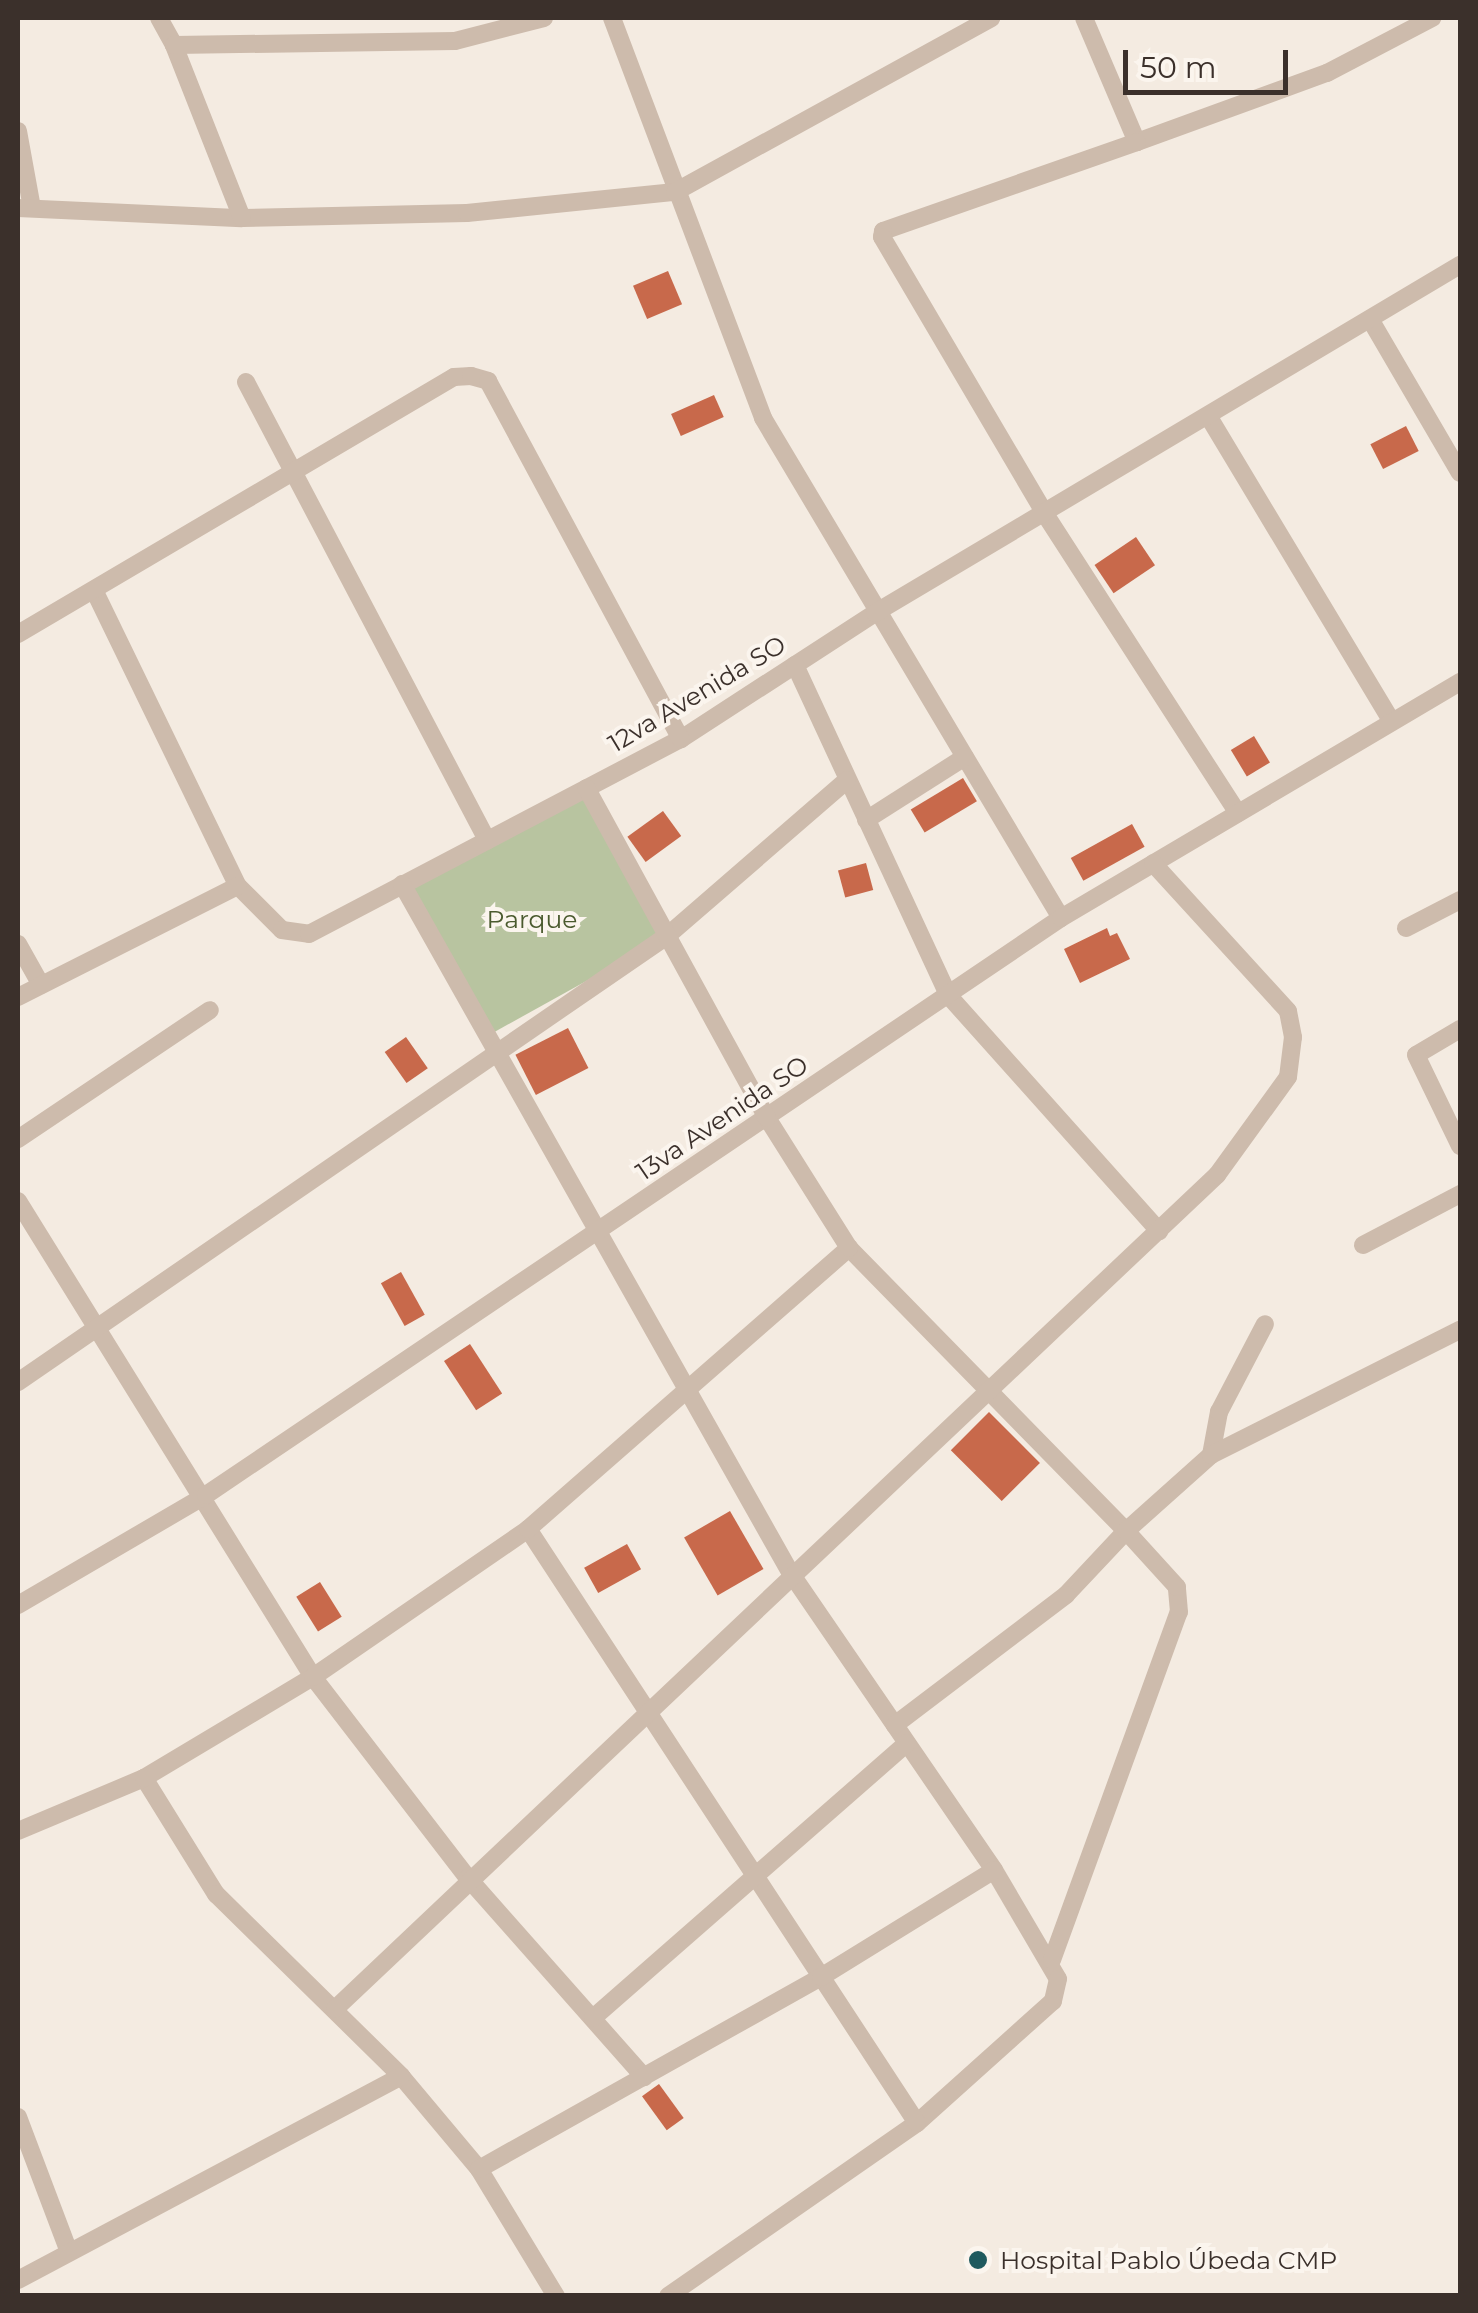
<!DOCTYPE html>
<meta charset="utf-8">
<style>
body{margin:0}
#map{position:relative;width:1478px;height:2313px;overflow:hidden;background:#f4ebe1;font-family:Montserrat,sans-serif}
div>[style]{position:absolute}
.green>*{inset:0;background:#b8c4a0;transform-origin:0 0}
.building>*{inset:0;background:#c8694b;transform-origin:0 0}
.minor>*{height:18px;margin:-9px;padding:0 9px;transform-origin:9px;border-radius:9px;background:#cdbbac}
.dots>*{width:28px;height:28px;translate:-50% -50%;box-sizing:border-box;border:5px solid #fbf5ee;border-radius:50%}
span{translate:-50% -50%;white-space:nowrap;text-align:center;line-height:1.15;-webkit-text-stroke:8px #fbf5ee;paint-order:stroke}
.street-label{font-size:25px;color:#3b302b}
.park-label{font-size:25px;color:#4a5a2e}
.poi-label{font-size:25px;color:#3b302b}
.left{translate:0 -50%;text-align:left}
.frame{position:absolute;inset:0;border:20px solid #3b302b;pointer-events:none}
.scale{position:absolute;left:1123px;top:50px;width:165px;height:45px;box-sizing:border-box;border:5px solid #3b302b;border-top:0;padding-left:12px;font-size:30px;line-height:35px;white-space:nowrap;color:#3b302b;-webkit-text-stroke:8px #fbf5ee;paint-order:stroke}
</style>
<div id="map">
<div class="green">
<i style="left:586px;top:788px;width:169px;height:208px;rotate:61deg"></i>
</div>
<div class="building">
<i style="left:668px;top:271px;width:36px;height:38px;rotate:67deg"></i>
<i style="left:714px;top:395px;width:24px;height:47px;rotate:66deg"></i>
<i style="left:1406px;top:426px;width:28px;height:40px;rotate:63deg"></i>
<i style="left:1136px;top:537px;width:34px;height:50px;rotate:56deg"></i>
<i style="left:1254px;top:736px;width:31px;height:27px;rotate:59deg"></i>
<i style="left:963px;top:778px;width:27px;height:61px;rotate:59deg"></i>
<i style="left:663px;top:811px;width:31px;height:44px;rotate:54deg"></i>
<i style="left:1132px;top:824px;width:26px;height:70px;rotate:61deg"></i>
<i style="left:866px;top:863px;width:28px;height:29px;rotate:75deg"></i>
<i style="clip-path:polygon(1107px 928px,1110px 936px,1117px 933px,1130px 959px,1080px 983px,1064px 949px)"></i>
<i style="left:568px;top:1028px;width:45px;height:59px;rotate:63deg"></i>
<i style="left:406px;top:1037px;width:38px;height:26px;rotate:55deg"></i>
<i style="left:401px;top:1272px;width:49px;height:23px;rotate:61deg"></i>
<i style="left:470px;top:1344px;width:59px;height:31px;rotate:57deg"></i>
<i style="left:989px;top:1412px;width:72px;height:54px;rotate:45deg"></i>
<i style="left:730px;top:1511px;width:67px;height:53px;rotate:60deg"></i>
<i style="left:627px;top:1544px;width:29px;height:49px;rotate:61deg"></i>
<i style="left:320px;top:1582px;width:41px;height:28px;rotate:58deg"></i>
<i style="left:659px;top:2084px;width:42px;height:21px;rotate:54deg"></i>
</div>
<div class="minor">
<i style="left:159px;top:18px;width:31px;rotate:61deg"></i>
<i style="left:612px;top:18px;width:428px;rotate:69.3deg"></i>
<i style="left:763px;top:418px;width:582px;rotate:59.21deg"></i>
<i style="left:1084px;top:18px;width:135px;rotate:66.9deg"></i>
<i style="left:1137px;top:142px;width:202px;rotate:-20deg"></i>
<i style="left:1327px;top:73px;width:119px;rotate:-27.6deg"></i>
<i style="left:18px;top:131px;width:78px;rotate:79.7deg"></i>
<i style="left:1137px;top:142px;width:269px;rotate:160.7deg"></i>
<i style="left:883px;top:231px;width:6px;rotate:99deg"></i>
<i style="left:882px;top:237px;width:321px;rotate:59.5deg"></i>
<i style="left:1045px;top:514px;width:356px;rotate:57.2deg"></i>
<i style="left:18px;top:208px;width:224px;rotate:2.6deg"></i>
<i style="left:242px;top:218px;width:225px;rotate:-1.3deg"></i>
<i style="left:467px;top:213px;width:209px;rotate:-5.8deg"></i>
<i style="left:675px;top:192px;width:361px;rotate:-28.8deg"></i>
<i style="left:242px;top:218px;width:186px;rotate:-111.5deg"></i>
<i style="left:174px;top:45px;width:281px;rotate:-0.8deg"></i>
<i style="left:455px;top:41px;width:92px;rotate:-14.5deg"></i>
<i style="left:1370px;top:319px;width:178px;rotate:59.7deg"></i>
<i style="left:246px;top:382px;width:518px;rotate:62.25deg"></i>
<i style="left:1210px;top:419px;width:353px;rotate:59deg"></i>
<i style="left:94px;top:590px;width:329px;rotate:64.1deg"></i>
<i style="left:238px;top:886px;width:62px;rotate:45deg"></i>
<i style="left:282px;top:930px;width:27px;rotate:8deg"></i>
<i style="left:309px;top:934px;width:420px;rotate:-27.7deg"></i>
<i style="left:681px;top:739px;width:231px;rotate:-33deg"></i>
<i style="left:875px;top:613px;width:681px;rotate:-30.75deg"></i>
<i style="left:18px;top:634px;width:506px;rotate:-30.52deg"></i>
<i style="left:454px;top:377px;width:17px;rotate:-3deg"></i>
<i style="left:471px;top:376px;width:18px;rotate:16deg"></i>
<i style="left:488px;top:381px;width:407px;rotate:61.7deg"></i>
<i style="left:795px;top:665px;width:364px;rotate:65.1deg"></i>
<i style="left:948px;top:995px;width:317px;rotate:48.2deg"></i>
<i style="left:866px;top:820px;width:117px;rotate:-32.5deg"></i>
<i style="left:402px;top:884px;width:790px;rotate:60.58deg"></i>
<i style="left:790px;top:1572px;width:361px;rotate:55.6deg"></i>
<i style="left:994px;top:1870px;width:126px;rotate:59.6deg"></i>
<i style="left:1058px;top:1979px;width:23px;rotate:103deg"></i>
<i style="left:1053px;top:2001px;width:183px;rotate:138.1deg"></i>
<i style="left:917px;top:2123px;width:303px;rotate:145.2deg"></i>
<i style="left:1406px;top:928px;width:61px;rotate:-27.4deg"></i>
<i style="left:18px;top:944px;width:47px;rotate:60.7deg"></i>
<i style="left:18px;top:997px;width:246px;rotate:-26.8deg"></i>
<i style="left:1460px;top:1029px;width:51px;rotate:149.4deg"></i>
<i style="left:1416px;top:1055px;width:101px;rotate:64.2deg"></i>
<i style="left:18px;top:1139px;width:231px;rotate:-33.9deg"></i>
<i style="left:18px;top:1201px;width:560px;rotate:58.21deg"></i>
<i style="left:313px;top:1677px;width:254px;rotate:52.4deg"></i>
<i style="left:468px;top:1878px;width:266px;rotate:48.5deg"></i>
<i style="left:1363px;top:1245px;width:110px;rotate:-27.7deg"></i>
<i style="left:849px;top:1248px;width:396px;rotate:45.6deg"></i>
<i style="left:1126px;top:1531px;width:88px;rotate:133.2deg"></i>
<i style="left:1066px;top:1595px;width:215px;rotate:142.8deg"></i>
<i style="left:18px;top:1382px;width:787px;rotate:-34.5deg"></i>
<i style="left:667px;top:936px;width:238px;rotate:-40.9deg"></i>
<i style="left:1211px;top:1455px;width:44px;rotate:-79.5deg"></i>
<i style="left:1219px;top:1412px;width:99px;rotate:-62.4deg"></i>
<i style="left:528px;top:1529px;width:710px;rotate:56.78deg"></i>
<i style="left:18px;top:1605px;width:218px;rotate:-30.3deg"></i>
<i style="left:206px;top:1495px;width:1031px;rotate:-34.01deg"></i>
<i style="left:1061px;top:918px;width:464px;rotate:-30.6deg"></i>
<i style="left:144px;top:1778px;width:137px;rotate:58.2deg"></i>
<i style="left:216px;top:1894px;width:260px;rotate:44.5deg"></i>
<i style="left:401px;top:2076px;width:121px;rotate:50deg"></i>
<i style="left:479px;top:2169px;width:149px;rotate:58.8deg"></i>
<i style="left:18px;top:1831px;width:137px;rotate:-22.8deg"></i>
<i style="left:144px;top:1778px;width:197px;rotate:-30.9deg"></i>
<i style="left:313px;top:1677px;width:261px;rotate:-34.5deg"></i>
<i style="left:528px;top:1529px;width:427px;rotate:-41.2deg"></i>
<i style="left:849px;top:1248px;width:154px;rotate:-122.2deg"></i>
<i style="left:767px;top:1118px;width:376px;rotate:-118.7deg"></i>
<i style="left:1052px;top:1960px;width:370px;rotate:-70deg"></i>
<i style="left:1179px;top:1612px;width:25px;rotate:-95deg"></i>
<i style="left:1177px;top:1587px;width:76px;rotate:-132.3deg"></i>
<i style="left:1126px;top:1531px;width:114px;rotate:-41.8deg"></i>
<i style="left:1211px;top:1455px;width:279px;rotate:-26.7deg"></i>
<i style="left:335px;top:2009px;width:1214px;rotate:-43.4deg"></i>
<i style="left:1217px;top:1175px;width:121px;rotate:-54.1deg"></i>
<i style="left:1288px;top:1077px;width:40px;rotate:-82.9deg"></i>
<i style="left:1293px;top:1037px;width:26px;rotate:-101deg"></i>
<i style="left:1288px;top:1011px;width:200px;rotate:-132.4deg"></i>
<i style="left:593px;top:2018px;width:417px;rotate:-41.2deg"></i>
<i style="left:18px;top:2117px;width:144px;rotate:69.3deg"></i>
<i style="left:479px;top:2169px;width:392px;rotate:-29.3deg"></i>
<i style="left:821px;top:1977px;width:203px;rotate:-31.7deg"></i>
<i style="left:18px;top:2280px;width:434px;rotate:-28deg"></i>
</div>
<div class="dots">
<i style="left:978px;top:2260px;background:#1f5a5e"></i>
</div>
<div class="street-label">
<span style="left:697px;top:694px;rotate:-31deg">12va Avenida SO</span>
<span style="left:722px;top:1118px;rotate:-34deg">13va Avenida SO</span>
</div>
<div class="park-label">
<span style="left:532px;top:919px">Parque</span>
</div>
<div class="poi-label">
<span class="left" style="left:1000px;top:2260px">Hospital Pablo Úbeda CMP</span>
</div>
<div class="frame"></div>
<div class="scale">50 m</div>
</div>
